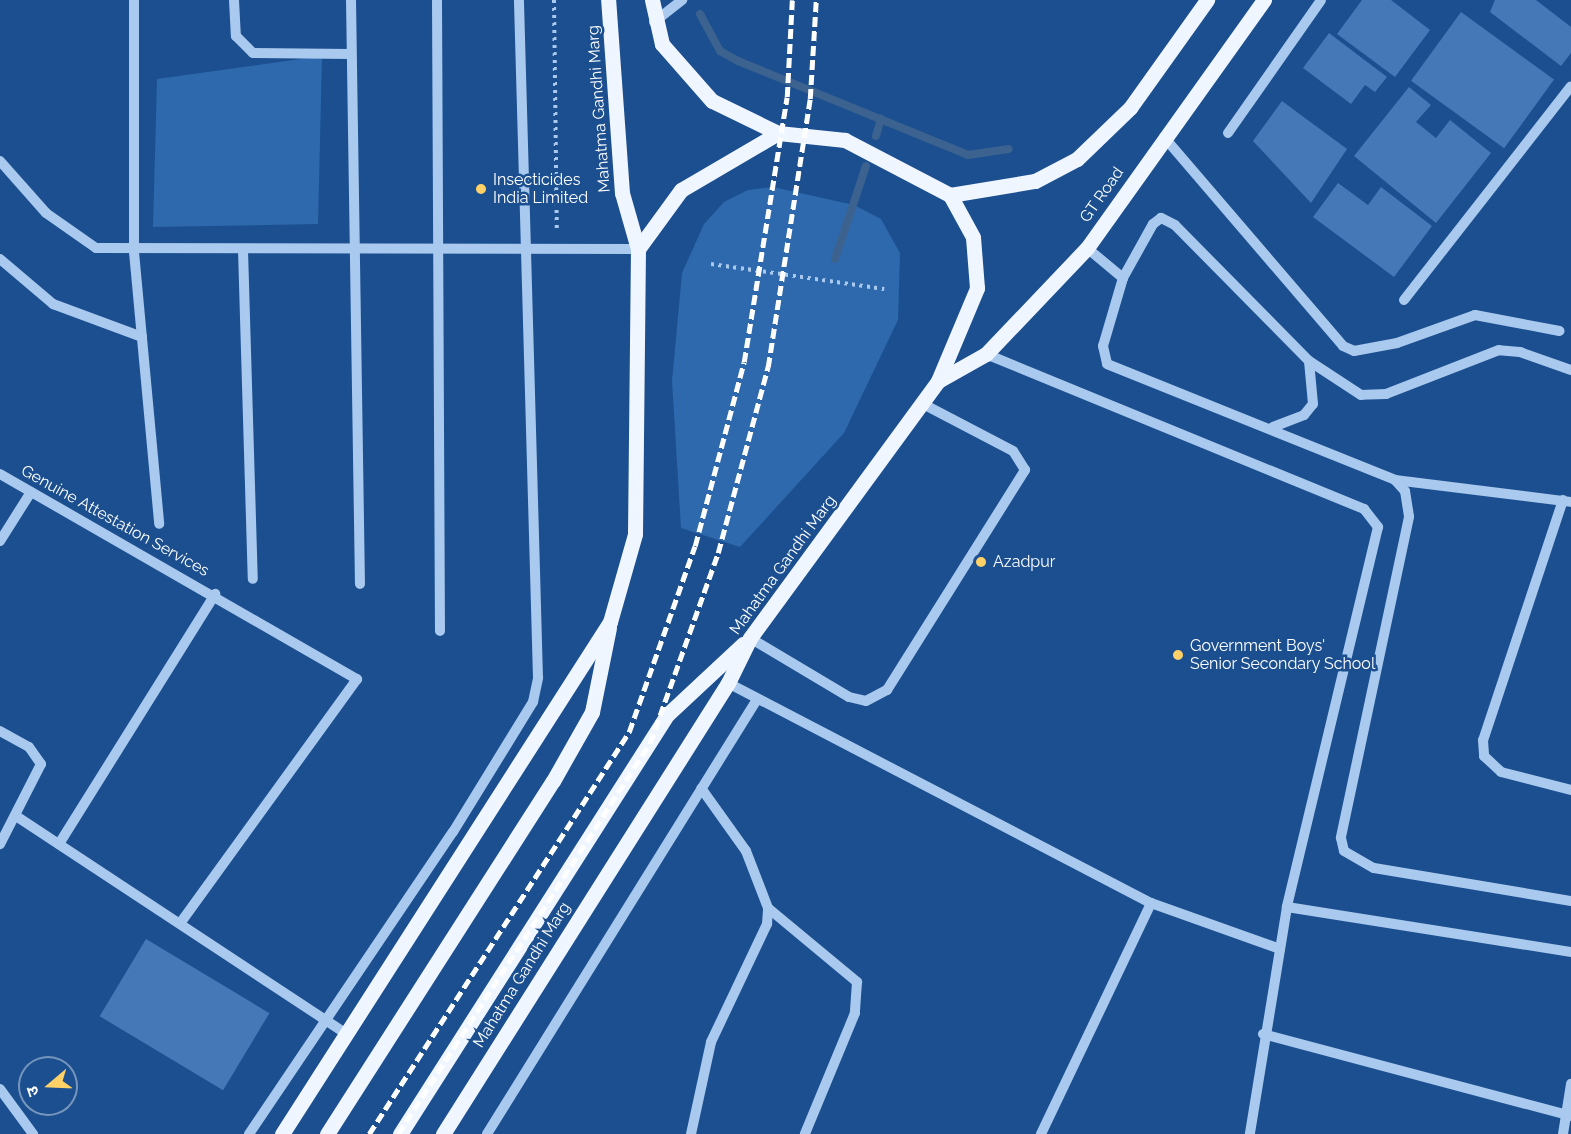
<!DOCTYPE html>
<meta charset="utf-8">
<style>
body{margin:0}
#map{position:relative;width:1571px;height:1134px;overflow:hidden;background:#1b4f8f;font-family:Raleway,"Noto Sans Devanagari",sans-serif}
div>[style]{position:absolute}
.green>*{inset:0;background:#2e69ad}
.stream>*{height:8px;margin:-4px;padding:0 4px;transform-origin:4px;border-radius:4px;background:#3c6290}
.building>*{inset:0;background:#4478b7;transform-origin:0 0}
.path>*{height:4px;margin-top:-2px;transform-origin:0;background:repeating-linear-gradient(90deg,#a9c9ee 0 3px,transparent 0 7.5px)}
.minor>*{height:10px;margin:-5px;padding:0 5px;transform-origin:5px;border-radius:5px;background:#a9c9ee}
.major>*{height:15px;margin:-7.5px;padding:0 7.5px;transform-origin:7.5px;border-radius:7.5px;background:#f0f6ff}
.rail>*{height:4.5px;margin-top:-2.25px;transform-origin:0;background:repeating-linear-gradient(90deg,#fff 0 10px,transparent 0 14.5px)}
.dots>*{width:16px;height:16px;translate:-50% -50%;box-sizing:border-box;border:3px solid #1b4f8f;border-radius:50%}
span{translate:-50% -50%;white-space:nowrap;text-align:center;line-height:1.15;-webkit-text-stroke:5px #1b4f8f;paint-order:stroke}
.street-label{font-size:16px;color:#fff}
.poi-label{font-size:16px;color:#fff}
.left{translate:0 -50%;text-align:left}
.north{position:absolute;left:18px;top:1056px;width:60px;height:60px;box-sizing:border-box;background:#1b4f8f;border:2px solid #7695bc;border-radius:50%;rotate:251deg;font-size:16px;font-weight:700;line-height:24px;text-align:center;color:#fff}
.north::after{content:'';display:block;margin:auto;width:21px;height:27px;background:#ffd166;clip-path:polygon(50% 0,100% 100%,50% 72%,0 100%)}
</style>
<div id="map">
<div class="green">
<i style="clip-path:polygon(322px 56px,318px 224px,153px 227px,157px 79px)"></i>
<i style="clip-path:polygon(773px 187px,854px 205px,881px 219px,900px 253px,898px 320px,844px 433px,740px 547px,681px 528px,672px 381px,682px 273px,704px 224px,724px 202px,748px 190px)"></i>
</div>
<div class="stream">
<i style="left:700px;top:14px;width:42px;rotate:61.6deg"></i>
<i style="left:720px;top:51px;width:21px;rotate:29deg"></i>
<i style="left:738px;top:61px;width:248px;rotate:22.2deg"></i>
<i style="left:968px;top:155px;width:41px;rotate:-8.3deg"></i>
<i style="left:876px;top:136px;width:18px;rotate:-74deg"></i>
<i style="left:835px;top:259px;width:98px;rotate:-71.6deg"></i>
</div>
<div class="building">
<i style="clip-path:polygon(1362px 0,1391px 0,1430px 30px,1395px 77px,1337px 34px)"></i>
<i style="clip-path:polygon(1495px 0,1536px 0,1571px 27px,1571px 53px,1561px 66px,1490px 12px)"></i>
<i style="left:1461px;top:12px;width:115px;height:85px;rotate:36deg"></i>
<i style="clip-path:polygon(1329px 33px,1387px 77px,1375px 92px,1365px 85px,1351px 104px,1303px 68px)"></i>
<i style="clip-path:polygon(1409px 87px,1431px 105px,1416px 122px,1436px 138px,1450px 120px,1491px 153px,1436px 223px,1354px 156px)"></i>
<i style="clip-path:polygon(1282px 101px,1347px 149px,1311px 203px,1253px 141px)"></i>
<i style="clip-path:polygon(1338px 183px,1368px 205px,1381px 187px,1432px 226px,1394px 277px,1313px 217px)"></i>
<i style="left:146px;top:939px;width:144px;height:90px;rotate:31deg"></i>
</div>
<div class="path">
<i style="left:554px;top:0;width:231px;rotate:89.3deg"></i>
<i style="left:711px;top:264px;width:175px;rotate:8.2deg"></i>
</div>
<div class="minor">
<i style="left:134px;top:0;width:252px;rotate:90deg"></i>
<i style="left:134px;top:252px;width:273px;rotate:84.7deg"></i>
<i style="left:234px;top:0;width:36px;rotate:87deg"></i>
<i style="left:236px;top:36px;width:24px;rotate:45deg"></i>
<i style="left:253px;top:53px;width:98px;rotate:0.6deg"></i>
<i style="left:351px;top:0;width:584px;rotate:89.12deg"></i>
<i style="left:437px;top:0;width:631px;rotate:89.73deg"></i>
<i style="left:654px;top:22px;width:36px;rotate:-38deg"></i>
<i style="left:1228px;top:133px;width:162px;rotate:-55deg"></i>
<i style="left:1164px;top:137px;width:275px;rotate:49.4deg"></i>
<i style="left:1343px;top:346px;width:12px;rotate:24deg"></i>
<i style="left:1354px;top:351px;width:44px;rotate:-10.5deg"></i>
<i style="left:1397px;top:343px;width:83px;rotate:-19.7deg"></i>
<i style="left:1475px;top:315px;width:86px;rotate:10.7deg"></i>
<i style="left:0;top:161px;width:69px;rotate:48.5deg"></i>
<i style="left:46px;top:213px;width:61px;rotate:35deg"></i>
<i style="left:96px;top:248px;width:542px;rotate:0.11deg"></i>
<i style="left:1087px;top:248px;width:47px;rotate:39.8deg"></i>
<i style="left:243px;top:250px;width:329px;rotate:88.3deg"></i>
<i style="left:0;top:259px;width:70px;rotate:40.3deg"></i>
<i style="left:53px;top:304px;width:95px;rotate:20.3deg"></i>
<i style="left:1404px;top:300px;width:271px;rotate:-52deg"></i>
<i style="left:986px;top:354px;width:409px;rotate:22.3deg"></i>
<i style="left:1364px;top:509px;width:23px;rotate:52deg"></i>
<i style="left:1378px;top:527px;width:391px;rotate:103.5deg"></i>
<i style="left:1287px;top:907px;width:230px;rotate:99.3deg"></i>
<i style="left:1571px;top:370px;width:54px;rotate:-160.6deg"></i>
<i style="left:1520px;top:352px;width:21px;rotate:-175deg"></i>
<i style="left:1499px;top:350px;width:121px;rotate:158.7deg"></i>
<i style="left:1386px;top:394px;width:25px;rotate:178deg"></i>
<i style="left:1361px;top:395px;width:62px;rotate:-146.8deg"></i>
<i style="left:1309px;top:361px;width:191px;rotate:-134.6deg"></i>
<i style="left:1175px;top:225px;width:16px;rotate:-153deg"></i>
<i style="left:1161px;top:218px;width:10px;rotate:143deg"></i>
<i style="left:1153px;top:224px;width:62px;rotate:119.1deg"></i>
<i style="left:1123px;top:278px;width:71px;rotate:106.4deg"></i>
<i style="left:1103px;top:346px;width:18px;rotate:77deg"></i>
<i style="left:1107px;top:364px;width:310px;rotate:21.9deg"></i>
<i style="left:1395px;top:480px;width:15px;rotate:48deg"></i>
<i style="left:1405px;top:491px;width:26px;rotate:81deg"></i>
<i style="left:1409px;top:517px;width:328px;rotate:102deg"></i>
<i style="left:1341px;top:838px;width:13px;rotate:77deg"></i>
<i style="left:1344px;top:851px;width:34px;rotate:30deg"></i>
<i style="left:1374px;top:868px;width:200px;rotate:9.5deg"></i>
<i style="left:1273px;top:427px;width:33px;rotate:-21deg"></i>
<i style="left:1304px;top:415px;width:14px;rotate:-51deg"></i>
<i style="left:1313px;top:404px;width:43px;rotate:-95.3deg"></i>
<i style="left:0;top:474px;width:412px;rotate:29.9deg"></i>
<i style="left:357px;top:679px;width:300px;rotate:125.9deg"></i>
<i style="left:1395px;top:480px;width:177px;rotate:7.1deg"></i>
<i style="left:1563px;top:500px;width:253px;rotate:108.4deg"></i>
<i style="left:1483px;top:740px;width:16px;rotate:86deg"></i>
<i style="left:1484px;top:756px;width:23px;rotate:43deg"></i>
<i style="left:1501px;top:772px;width:72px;rotate:14.4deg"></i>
<i style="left:0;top:541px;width:58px;rotate:-57.7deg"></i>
<i style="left:750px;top:638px;width:115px;rotate:30.8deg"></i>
<i style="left:849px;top:697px;width:17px;rotate:13deg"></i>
<i style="left:866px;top:701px;width:24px;rotate:-28deg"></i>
<i style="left:887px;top:690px;width:260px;rotate:-57.9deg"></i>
<i style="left:1025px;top:470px;width:22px;rotate:-122deg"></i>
<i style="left:1013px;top:451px;width:102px;rotate:-152.4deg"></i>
<i style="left:728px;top:683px;width:477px;rotate:27.5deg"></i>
<i style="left:1151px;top:903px;width:137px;rotate:19.6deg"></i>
<i style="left:0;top:731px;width:33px;rotate:29deg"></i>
<i style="left:29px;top:747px;width:21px;rotate:55deg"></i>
<i style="left:41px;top:764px;width:90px;rotate:117.1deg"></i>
<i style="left:16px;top:816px;width:396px;rotate:33.4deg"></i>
<i style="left:59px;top:844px;width:295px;rotate:-58deg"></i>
<i style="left:1287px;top:907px;width:288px;rotate:9deg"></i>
<i style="left:768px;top:908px;width:116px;rotate:39.7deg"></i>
<i style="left:857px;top:982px;width:31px;rotate:94deg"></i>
<i style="left:855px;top:1013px;width:131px;rotate:112.5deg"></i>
<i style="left:1263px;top:1034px;width:319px;rotate:14.9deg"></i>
<i style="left:0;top:1089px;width:56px;rotate:53.7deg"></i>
<i style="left:249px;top:1134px;width:364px;rotate:-56deg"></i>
<i style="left:453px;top:832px;width:153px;rotate:-58.4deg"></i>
<i style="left:533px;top:702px;width:25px;rotate:-78deg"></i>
<i style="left:538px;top:678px;width:678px;rotate:-91.61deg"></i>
<i style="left:487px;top:1134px;width:510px;rotate:-58.15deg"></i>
<i style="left:691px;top:1134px;width:94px;rotate:-77.7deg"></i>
<i style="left:711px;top:1042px;width:131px;rotate:-64.6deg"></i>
<i style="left:767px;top:924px;width:16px;rotate:-86deg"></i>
<i style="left:768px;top:908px;width:61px;rotate:-111.1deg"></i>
<i style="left:746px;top:851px;width:77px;rotate:-125.5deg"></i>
<i style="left:1041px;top:1134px;width:256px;rotate:-64.5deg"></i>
<i style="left:1563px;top:1134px;width:51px;rotate:-80.9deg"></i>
</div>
<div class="major">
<i style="left:950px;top:195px;width:86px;rotate:-9.4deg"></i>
<i style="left:1035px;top:181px;width:47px;rotate:-27.6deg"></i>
<i style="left:1077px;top:159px;width:74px;rotate:-43.9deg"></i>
<i style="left:1130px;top:108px;width:133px;rotate:-54.5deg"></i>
<i style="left:638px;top:249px;width:73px;rotate:-53.9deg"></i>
<i style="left:681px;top:190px;width:113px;rotate:-30.4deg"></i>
<i style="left:938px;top:381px;width:55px;rotate:-29.4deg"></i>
<i style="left:986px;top:354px;width:146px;rotate:-46.4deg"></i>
<i style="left:1087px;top:248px;width:305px;rotate:-54.5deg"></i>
<i style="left:282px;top:1134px;width:608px;rotate:-57.36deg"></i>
<i style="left:610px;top:622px;width:91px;rotate:-74.1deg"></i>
<i style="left:635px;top:534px;width:285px;rotate:-89.4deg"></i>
<i style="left:638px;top:249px;width:58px;rotate:-105.9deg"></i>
<i style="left:622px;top:193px;width:194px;rotate:-94.1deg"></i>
<i style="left:327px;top:1134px;width:419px;rotate:-57.4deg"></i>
<i style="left:553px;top:781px;width:79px;rotate:-60.5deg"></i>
<i style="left:592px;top:712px;width:86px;rotate:-78.6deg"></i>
<i style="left:400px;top:1134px;width:498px;rotate:-57.5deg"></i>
<i style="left:668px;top:714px;width:103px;rotate:-43deg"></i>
<i style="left:443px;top:1134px;width:534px;rotate:-57.71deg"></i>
<i style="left:728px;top:683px;width:50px;rotate:-63.9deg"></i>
<i style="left:750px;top:638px;width:318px;rotate:-53.8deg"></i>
<i style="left:938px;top:381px;width:101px;rotate:-67.2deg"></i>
<i style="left:977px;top:288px;width:51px;rotate:-94.5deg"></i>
<i style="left:973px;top:237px;width:48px;rotate:-118.7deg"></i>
<i style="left:950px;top:195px;width:119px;rotate:-152.4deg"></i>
<i style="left:845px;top:140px;width:67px;rotate:-174deg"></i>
<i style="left:778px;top:133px;width:73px;rotate:-154.1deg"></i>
<i style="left:712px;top:101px;width:76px;rotate:-131.3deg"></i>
<i style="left:662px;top:44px;width:45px;rotate:-102.8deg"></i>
</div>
<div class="rail">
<i style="left:369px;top:1134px;width:479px;rotate:-57.1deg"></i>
<i style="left:629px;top:732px;width:197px;rotate:-70.5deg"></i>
<i style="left:695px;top:546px;width:190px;rotate:-75.1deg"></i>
<i style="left:744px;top:362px;width:268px;rotate:-80.8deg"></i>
<i style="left:787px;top:97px;width:97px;rotate:-87deg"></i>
<i style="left:398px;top:1134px;width:465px;rotate:-57.2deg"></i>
<i style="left:650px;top:743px;width:202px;rotate:-70.3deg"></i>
<i style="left:718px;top:553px;width:193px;rotate:-75deg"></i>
<i style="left:768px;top:367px;width:271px;rotate:-81.1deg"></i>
<i style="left:810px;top:99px;width:99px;rotate:-86.5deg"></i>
</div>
<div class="dots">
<i style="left:481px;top:189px;background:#ffd166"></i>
<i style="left:981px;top:562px;background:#ffd166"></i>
<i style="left:1178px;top:655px;background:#ffd166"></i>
</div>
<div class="street-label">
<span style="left:599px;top:109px;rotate:-94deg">Mahatma Gandhi Marg</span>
<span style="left:1102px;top:195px;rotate:-55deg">GT Road</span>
<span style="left:115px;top:521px;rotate:29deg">Genuine Attestation Services</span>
<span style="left:783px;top:565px;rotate:-54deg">Mahatma Gandhi Marg</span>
<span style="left:522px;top:975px;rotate:-58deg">Mahatma Gandhi Marg</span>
</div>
<div class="poi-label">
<span class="left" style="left:493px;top:189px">Insecticides<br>India Limited</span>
<span class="left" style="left:993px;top:562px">Azadpur</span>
<span class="left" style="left:1190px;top:655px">Government Boys'<br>Senior Secondary School</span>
</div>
<div class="north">उ</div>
</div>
